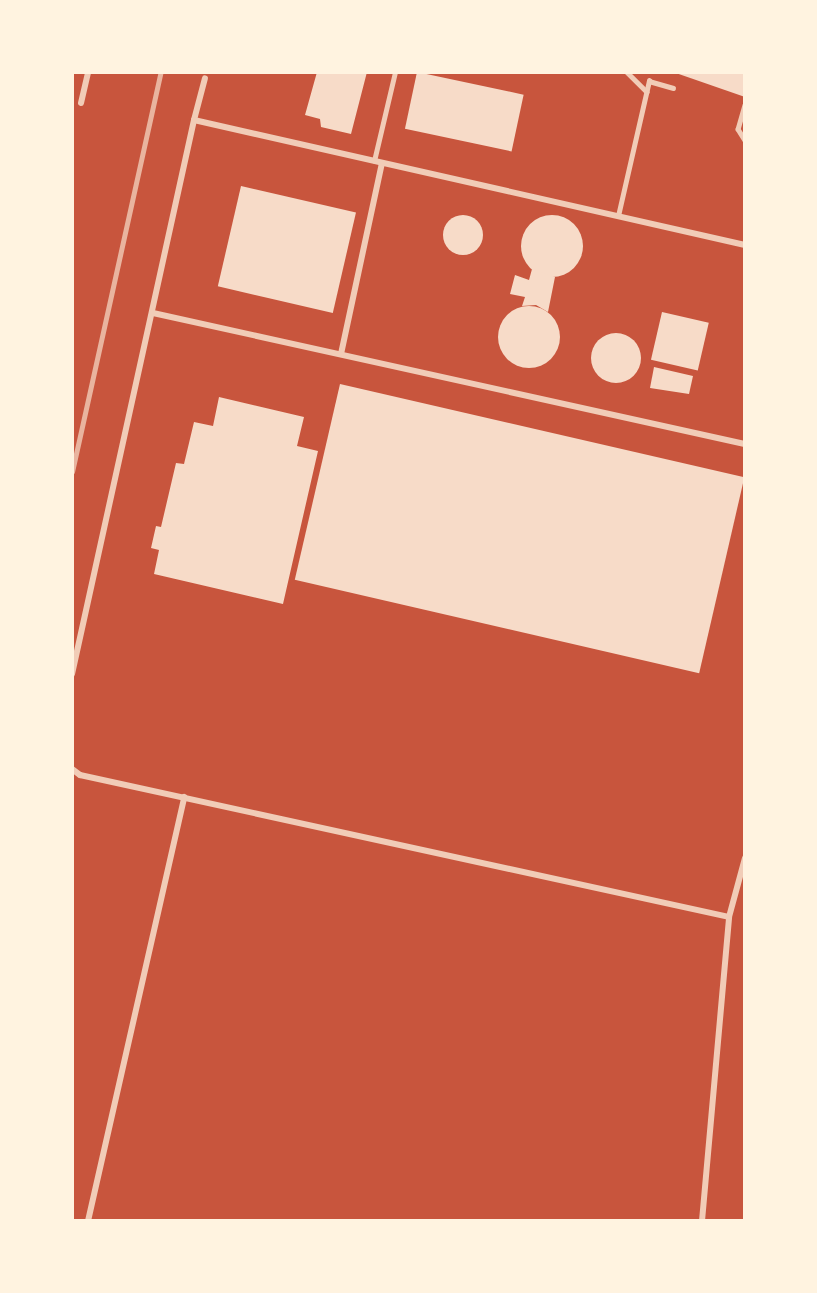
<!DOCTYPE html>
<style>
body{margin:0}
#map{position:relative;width:817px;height:1293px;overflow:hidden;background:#c8553d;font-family:"Source Sans 3",sans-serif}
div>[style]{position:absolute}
.building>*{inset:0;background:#f7dbc8;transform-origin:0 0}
.round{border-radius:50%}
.service>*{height:4.5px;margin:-2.25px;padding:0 2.25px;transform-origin:2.25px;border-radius:2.25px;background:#f1ccb7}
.minor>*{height:6px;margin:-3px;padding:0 3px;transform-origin:3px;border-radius:3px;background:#f1ccb7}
.rail>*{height:4.5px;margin:-2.25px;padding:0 2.25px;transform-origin:2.25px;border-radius:2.25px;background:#e9b49f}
span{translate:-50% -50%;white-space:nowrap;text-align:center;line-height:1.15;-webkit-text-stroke:4.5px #fff3e0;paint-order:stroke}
.frame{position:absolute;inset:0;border:74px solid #fff3e0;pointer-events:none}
</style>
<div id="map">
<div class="building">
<i style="clip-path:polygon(317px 72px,367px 72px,351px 134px,321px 127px,320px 119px,305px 115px)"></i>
<i style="left:417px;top:72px;width:109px;height:58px;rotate:12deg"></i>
<i style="clip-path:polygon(673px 72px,745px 72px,745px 97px)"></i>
<i style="left:241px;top:186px;width:118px;height:103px;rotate:13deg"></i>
<i class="round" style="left:443px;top:215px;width:40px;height:40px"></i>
<i class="round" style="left:521px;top:215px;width:62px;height:62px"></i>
<i style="clip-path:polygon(532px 269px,555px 277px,548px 312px,536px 305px,522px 306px,525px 297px,510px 294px,515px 275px,529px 280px)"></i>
<i class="round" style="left:498px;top:306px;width:62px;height:62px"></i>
<i style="left:662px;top:312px;width:48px;height:49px;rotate:13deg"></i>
<i class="round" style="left:591px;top:333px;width:50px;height:50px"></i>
<i style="clip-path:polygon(654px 367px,693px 376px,689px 394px,650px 388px)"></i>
<i style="left:340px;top:384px;width:415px;height:201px;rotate:13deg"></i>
<i style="clip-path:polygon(219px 397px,304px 417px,297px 446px,318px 451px,283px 604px,154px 574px,159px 550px,151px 548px,156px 526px,161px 527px,176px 463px,184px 464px,194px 422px,213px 426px)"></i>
</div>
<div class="service">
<i style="left:627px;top:72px;width:28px;rotate:45deg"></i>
<i style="left:745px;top:105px;width:25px;rotate:106deg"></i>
<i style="left:738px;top:129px;width:13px;rotate:58deg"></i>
<i style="left:374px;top:161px;width:91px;rotate:-76.7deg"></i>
<i style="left:618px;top:216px;width:139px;rotate:-77.1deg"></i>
<i style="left:649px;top:81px;width:25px;rotate:16deg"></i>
</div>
<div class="minor">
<i style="left:81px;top:103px;width:32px;rotate:-77deg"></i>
<i style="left:194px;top:120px;width:43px;rotate:-75.3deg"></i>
<i style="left:153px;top:313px;width:606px;rotate:12.48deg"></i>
<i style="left:341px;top:354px;width:195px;rotate:-77.9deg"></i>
<i style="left:72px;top:674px;width:567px;rotate:-77.58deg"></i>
<i style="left:194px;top:120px;width:565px;rotate:12.78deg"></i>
<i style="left:72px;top:769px;width:10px;rotate:37deg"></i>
<i style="left:80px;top:775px;width:664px;rotate:12.34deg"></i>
<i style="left:88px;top:1221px;width:435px;rotate:-77.2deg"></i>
<i style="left:702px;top:1221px;width:305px;rotate:-84.9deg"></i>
<i style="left:729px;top:917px;width:61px;rotate:-74.8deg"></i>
</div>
<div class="rail">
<i style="left:72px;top:472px;width:410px;rotate:-77.5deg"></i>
</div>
<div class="frame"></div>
</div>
